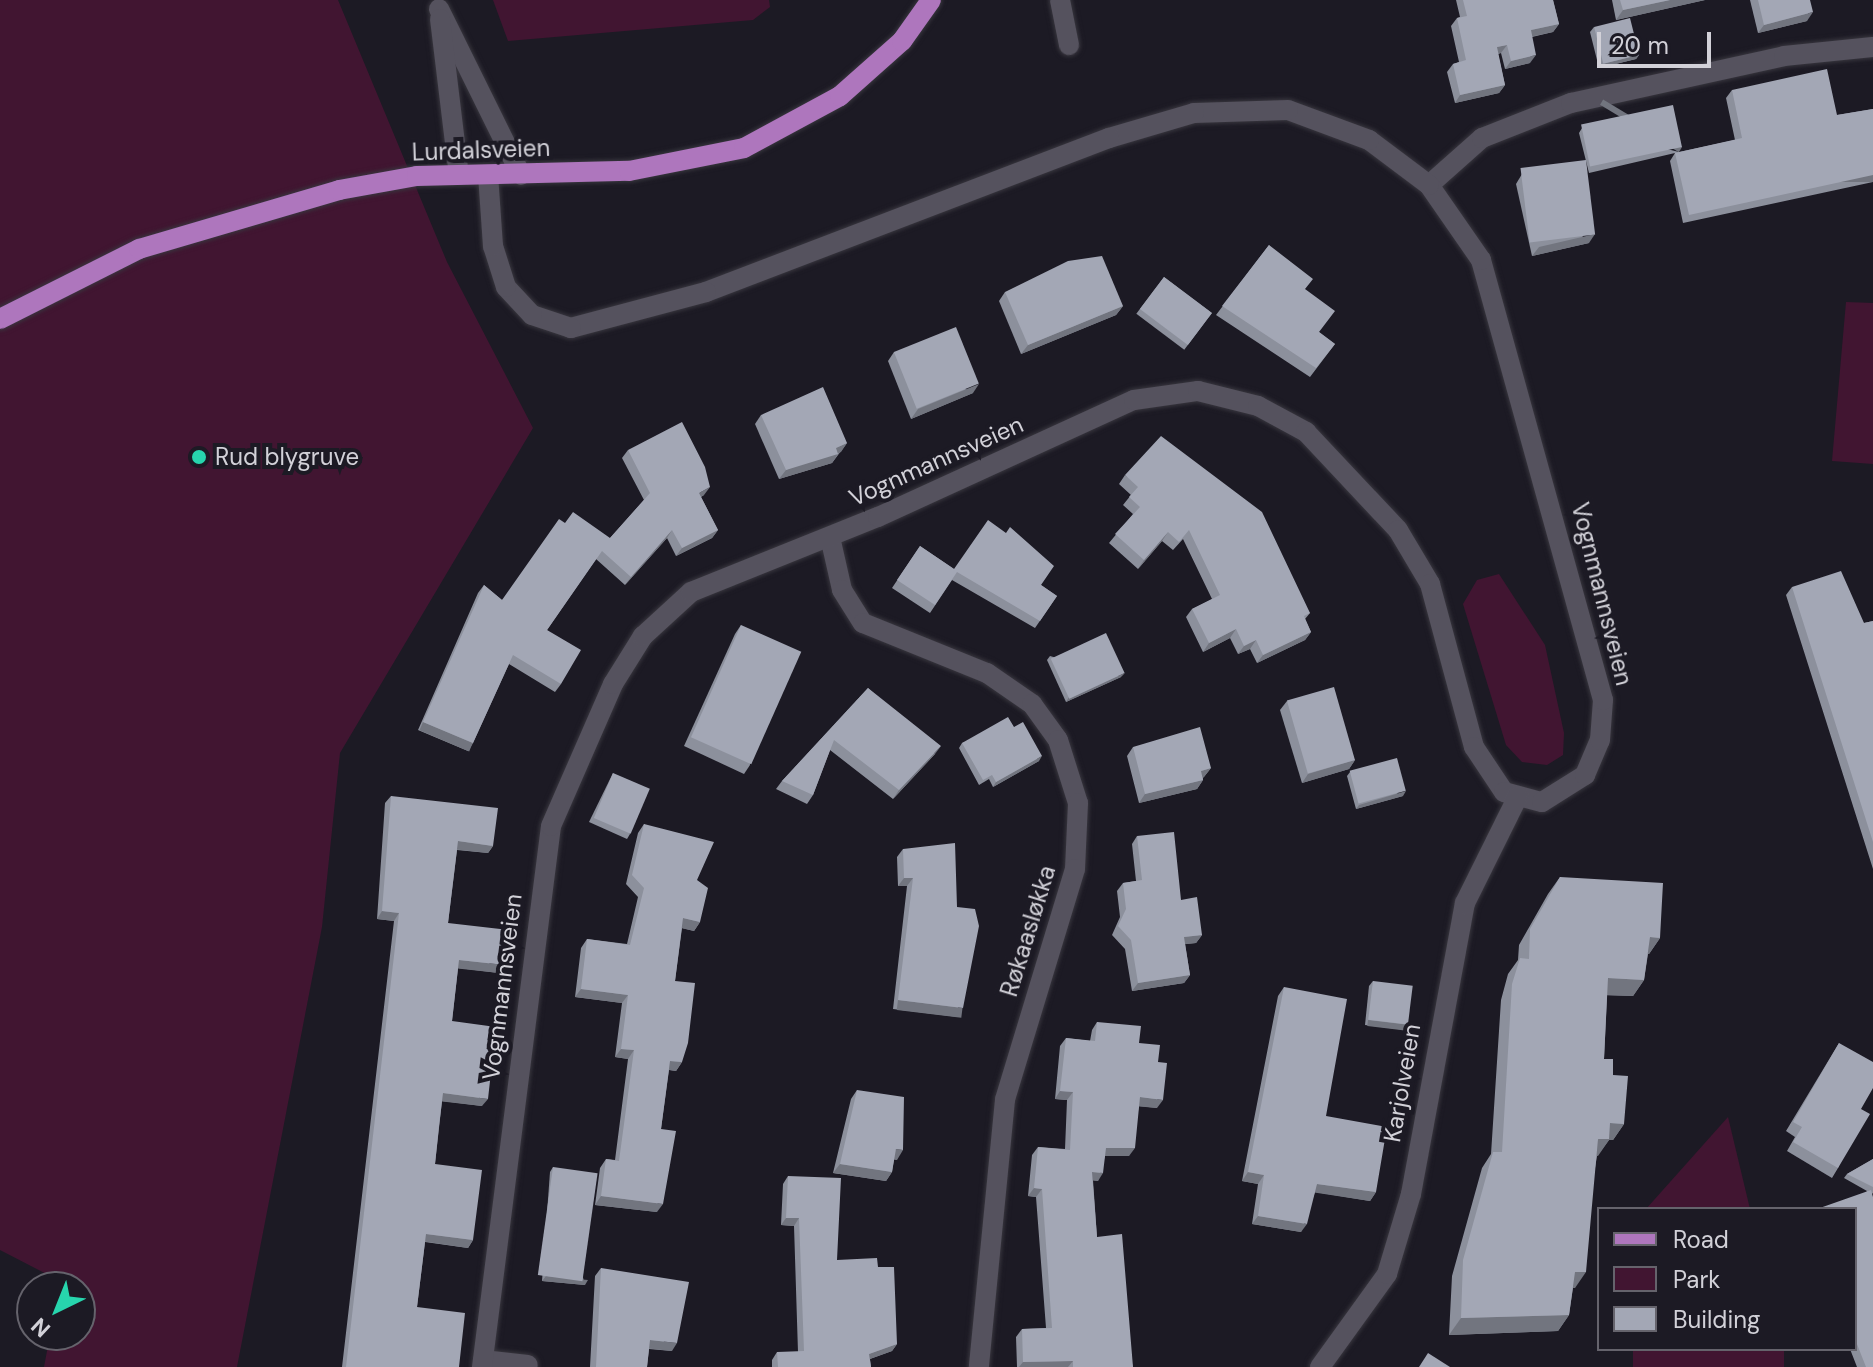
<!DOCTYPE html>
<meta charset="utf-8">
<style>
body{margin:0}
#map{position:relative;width:1873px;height:1367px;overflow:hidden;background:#1c1a24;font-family:"DM Sans",sans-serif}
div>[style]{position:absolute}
.green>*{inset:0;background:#411531;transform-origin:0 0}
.roads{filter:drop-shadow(0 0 2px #38363e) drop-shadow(0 0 2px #38363e)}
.minor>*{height:20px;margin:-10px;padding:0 10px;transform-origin:10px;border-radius:10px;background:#55525e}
.major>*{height:20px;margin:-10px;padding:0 10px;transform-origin:10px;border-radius:10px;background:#ae76bd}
.wall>*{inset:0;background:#8c909c;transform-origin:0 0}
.shaded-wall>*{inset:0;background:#72757f;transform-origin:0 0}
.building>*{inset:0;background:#a3a7b5;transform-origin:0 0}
.dots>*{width:22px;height:22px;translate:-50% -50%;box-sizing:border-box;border:4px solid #1c1a24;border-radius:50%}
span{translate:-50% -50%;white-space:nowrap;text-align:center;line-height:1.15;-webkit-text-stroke:8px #1c1a24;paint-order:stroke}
.street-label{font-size:24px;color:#d2d1d8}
.poi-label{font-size:24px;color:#d2d1d8}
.left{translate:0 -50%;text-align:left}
.legend{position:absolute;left:1597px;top:1207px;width:260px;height:144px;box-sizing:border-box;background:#1c1a24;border:2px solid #65636c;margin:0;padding:10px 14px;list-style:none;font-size:24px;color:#d2d1d8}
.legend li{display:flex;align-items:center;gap:16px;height:40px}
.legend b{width:40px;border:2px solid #65636c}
.north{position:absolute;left:16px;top:1271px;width:80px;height:80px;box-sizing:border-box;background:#1c1a24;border:2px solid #65636c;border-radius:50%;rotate:223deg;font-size:22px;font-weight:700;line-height:32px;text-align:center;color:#d2d1d8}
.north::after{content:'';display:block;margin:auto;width:28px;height:36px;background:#27d5ad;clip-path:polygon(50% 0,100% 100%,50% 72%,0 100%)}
.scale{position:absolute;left:1597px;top:32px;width:114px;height:36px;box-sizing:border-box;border:4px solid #d2d1d8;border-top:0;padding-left:10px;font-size:24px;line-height:28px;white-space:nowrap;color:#d2d1d8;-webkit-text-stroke:6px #1c1a24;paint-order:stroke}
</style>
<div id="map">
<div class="green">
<i style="clip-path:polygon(0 0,338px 0,447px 262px,533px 428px,340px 753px,322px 927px,237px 1367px,44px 1367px,50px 1335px,80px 1335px,80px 1287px,59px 1287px,60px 1281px,0 1250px)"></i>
<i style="clip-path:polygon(493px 0,769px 0,770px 7px,753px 20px,508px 41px)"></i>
<i style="clip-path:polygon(1846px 302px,1873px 303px,1873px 464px,1832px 461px)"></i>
<i style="clip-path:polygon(1499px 574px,1545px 645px,1564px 733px,1563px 755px,1547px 765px,1522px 762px,1506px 745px,1463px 604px,1477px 580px)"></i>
<i style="clip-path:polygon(1728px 1117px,1750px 1209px,1646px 1209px)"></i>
<i style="left:1633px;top:1349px;width:151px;height:18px"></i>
</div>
<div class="roads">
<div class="minor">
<i style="left:1060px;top:0;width:46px;rotate:78.7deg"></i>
<i style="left:439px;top:9px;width:185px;rotate:63.7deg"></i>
<i style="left:440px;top:19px;width:157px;rotate:83.1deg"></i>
<i style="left:1429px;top:185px;width:71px;rotate:-41.6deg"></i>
<i style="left:1482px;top:138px;width:96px;rotate:-21.5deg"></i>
<i style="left:1571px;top:103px;width:218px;rotate:-12.4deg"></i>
<i style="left:1784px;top:56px;width:89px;rotate:-5.8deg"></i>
<i style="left:830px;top:537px;width:54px;rotate:77.2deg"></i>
<i style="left:842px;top:590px;width:39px;rotate:58deg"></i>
<i style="left:863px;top:623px;width:134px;rotate:22deg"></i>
<i style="left:987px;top:673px;width:55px;rotate:34.6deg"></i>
<i style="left:1032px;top:704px;width:44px;rotate:54.2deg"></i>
<i style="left:1058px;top:740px;width:66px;rotate:72.4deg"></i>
<i style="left:1078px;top:803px;width:66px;rotate:92.6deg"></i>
<i style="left:1075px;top:869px;width:241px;rotate:106.9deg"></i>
<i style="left:1005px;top:1100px;width:268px;rotate:95.6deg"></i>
<i style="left:483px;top:1360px;width:45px;rotate:6.3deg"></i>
<i style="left:482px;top:1367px;width:545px;rotate:-82.73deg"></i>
<i style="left:551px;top:826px;width:155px;rotate:-66.4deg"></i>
<i style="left:613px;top:684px;width:57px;rotate:-58deg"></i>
<i style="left:643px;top:636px;width:65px;rotate:-42.5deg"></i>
<i style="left:691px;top:592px;width:201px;rotate:-21.9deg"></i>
<i style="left:878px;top:517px;width:281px;rotate:-24.6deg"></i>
<i style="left:1134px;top:400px;width:65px;rotate:-8deg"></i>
<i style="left:1198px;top:391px;width:62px;rotate:14deg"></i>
<i style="left:1258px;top:406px;width:55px;rotate:28.4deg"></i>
<i style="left:1306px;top:432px;width:134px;rotate:46.8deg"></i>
<i style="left:1398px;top:530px;width:63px;rotate:59.3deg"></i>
<i style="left:1430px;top:584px;width:169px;rotate:74.9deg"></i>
<i style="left:1474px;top:747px;width:54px;rotate:56.3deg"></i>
<i style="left:1504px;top:792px;width:39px;rotate:15deg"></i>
<i style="left:1542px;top:802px;width:51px;rotate:-32.1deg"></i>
<i style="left:1585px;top:775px;width:38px;rotate:-67deg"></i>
<i style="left:1600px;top:740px;width:40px;rotate:-85.7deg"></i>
<i style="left:1603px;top:700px;width:457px;rotate:-105.5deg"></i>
<i style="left:1481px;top:260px;width:91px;rotate:-124.7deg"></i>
<i style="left:1429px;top:185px;width:75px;rotate:-143.1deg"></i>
<i style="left:1369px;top:140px;width:86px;rotate:-159.7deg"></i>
<i style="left:1288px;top:110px;width:94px;rotate:178.2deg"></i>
<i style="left:1194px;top:113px;width:89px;rotate:163.6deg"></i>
<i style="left:1109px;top:138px;width:431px;rotate:159.1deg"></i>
<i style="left:706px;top:292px;width:140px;rotate:165.1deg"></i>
<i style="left:571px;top:328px;width:41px;rotate:-161.6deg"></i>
<i style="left:532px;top:315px;width:38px;rotate:-133deg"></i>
<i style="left:506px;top:287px;width:43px;rotate:-107.6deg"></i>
<i style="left:493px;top:246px;width:71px;rotate:-94deg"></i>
<i style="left:1320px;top:1367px;width:115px;rotate:-54.2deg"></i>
<i style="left:1387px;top:1274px;width:84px;rotate:-73.3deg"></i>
<i style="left:1411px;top:1194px;width:296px;rotate:-79.5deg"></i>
<i style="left:1465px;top:903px;width:119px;rotate:-63.6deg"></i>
</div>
<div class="major">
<i style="left:0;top:319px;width:156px;rotate:-26.7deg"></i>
<i style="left:139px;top:249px;width:209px;rotate:-16.4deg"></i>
<i style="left:339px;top:190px;width:79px;rotate:-10.2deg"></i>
<i style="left:417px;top:176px;width:212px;rotate:-1.4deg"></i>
<i style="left:629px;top:171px;width:117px;rotate:-11.3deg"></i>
<i style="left:744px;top:148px;width:109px;rotate:-28.4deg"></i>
<i style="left:840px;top:96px;width:83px;rotate:-41.6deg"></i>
<i style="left:902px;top:41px;width:50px;rotate:-54.7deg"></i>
</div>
</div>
<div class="wall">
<i style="clip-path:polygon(1456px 0,1553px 0,1559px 24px,1553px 32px,1532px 37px,1530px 63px,1505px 69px,1501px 53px,1498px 54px,1505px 85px,1499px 93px,1455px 103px,1447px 72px,1453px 64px,1459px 62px,1451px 26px,1457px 18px,1460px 17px)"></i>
<i style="clip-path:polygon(1612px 0,1705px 0,1616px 20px)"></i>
<i style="clip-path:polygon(1750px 0,1810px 0,1807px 21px,1758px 33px)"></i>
<i style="clip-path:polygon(1594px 27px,1639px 55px,1636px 59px,1599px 68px,1590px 32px)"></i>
<i style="clip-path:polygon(1732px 90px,1837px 115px,1873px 109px,1873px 182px,1683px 223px,1670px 161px,1675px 153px,1589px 173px,1579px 133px,1582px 128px,1679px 152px,1735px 140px,1726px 98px)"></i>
<i style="clip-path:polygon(1522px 174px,1589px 243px,1532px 256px,1516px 184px)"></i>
<i style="clip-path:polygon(1269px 245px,1319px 332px,1335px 344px,1310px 377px,1216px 315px)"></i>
<i style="left:1164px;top:277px;width:60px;height:46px;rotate:37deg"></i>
<i style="clip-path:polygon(1005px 292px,1123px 306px,1116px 315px,1021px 354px,999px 301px)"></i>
<i style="clip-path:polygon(894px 352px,973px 393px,911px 419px,888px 361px)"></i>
<i style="clip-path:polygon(761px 415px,847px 443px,832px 463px,779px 479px,755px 424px)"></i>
<i style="clip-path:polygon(628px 450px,704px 495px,701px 497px,718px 530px,712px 538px,676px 556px,667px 538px,625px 585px,596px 559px,547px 630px,561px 684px,555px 692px,509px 664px,473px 743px,468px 751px,418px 730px,478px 593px,484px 585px,502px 600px,610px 538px,644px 500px,622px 458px)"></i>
<i style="clip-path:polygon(1125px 475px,1310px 613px,1305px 619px,1311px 632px,1305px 640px,1257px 663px,1250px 649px,1238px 654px,1230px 638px,1203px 652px,1186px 617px,1192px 609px,1212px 599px,1183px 539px,1173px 550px,1162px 541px,1138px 569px,1109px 543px,1133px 514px,1123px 505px,1131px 495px,1119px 484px)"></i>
<i style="clip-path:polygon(920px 546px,954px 569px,1041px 585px,1057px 596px,1035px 628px,952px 580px,930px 613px,892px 588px)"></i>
<i style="clip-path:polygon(1792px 587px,1864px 623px,1873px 621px,1873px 869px,1786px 595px)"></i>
<i style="clip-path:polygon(741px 625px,750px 765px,744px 774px,684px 746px,735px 634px)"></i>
<i style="clip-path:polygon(1050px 656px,1121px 677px,1066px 702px,1047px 660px)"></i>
<i style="clip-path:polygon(868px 688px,935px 754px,893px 799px,830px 750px,813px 795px,807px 804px,776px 789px,782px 781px)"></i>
<i style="clip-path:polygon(1287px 701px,1355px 760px,1349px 769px,1302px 783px,1280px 710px)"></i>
<i style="clip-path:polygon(1014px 727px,1039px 761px,993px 787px,989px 779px,979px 785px,959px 748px,962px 743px)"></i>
<i style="clip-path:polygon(1133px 747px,1211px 768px,1203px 778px,1203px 780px,1197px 789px,1139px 803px,1127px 756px)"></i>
<i style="clip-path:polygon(1350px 772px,1403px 796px,1356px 809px,1347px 776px)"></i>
<i style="clip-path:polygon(613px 773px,630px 834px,627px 839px,589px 822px)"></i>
<i style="clip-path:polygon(391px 796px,493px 846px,488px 853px,457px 850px,448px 923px,499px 973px,458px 968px,452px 1021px,482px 1106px,442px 1101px,435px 1164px,473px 1240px,468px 1248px,425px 1242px,417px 1307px,459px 1367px,342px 1367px,394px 921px,377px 919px,385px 803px)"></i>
<i style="clip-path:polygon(644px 824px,697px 880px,700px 922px,694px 931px,682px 928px,675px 981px,682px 1062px,676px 1071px,669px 1070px,661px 1129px,657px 1212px,595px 1205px,600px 1168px,606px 1159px,615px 1160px,628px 1059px,615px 1057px,622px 1003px,575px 997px,581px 948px,587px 939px,627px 944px,638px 897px,626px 884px,638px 833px)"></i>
<i style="clip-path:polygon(1137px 836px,1181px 900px,1202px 935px,1196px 943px,1185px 944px,1190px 975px,1184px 983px,1132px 991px,1125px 949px,1112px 935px,1120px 917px,1117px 891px,1123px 883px,1136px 881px,1132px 844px)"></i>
<i style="clip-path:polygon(903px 849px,957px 907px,958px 1017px,893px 1009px,907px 886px,898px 886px,897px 857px)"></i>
<i style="clip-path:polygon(1560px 877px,1660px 938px,1649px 954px,1648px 954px,1644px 980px,1633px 996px,1607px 995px,1604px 1059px,1613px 1075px,1624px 1124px,1613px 1140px,1609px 1140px,1597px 1156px,1575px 1288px,1573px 1288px,1569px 1315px,1558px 1331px,1449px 1335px,1452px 1276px,1482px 1168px,1491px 1154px,1501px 1000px,1508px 974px,1518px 960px,1519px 945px,1548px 894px)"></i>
<i style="clip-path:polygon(1373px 981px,1408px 1025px,1405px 1030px,1365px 1025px,1369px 986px)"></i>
<i style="clip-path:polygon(1284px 987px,1326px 1116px,1376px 1192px,1370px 1201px,1315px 1192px,1301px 1232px,1252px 1224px,1258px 1184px,1242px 1181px,1278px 996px)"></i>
<i style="clip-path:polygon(1097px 1022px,1139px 1043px,1158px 1062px,1157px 1108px,1139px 1106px,1129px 1156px,1105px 1156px,1098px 1181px,1093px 1180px,1097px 1237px,1133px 1367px,1017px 1367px,1016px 1337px,1022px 1329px,1046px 1328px,1036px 1197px,1028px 1196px,1032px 1155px,1038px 1147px,1065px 1149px,1067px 1100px,1055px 1099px,1060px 1046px,1066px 1038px,1090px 1041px,1092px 1030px)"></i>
<i style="clip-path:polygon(1839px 1043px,1861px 1109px,1838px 1168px,1832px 1178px,1787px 1151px,1795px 1137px,1786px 1131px)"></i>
<i style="clip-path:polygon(857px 1090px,897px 1160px,894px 1159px,892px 1172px,886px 1181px,833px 1173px,851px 1099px)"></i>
<i style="clip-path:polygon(1873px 1159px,1873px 1194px,1872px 1193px,1873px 1367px,1857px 1367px,1850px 1349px,1855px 1349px,1855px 1209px,1867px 1191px,1844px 1178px,1847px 1174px)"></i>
<i style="clip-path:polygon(553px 1167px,585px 1285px,542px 1281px,550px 1172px)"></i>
<i style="clip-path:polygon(788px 1176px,837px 1260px,878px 1267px,897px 1344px,892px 1351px,870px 1359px,871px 1367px,772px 1367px,772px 1360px,777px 1352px,798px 1352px,794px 1226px,781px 1225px,783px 1184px)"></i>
<i style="clip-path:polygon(601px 1268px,672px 1351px,649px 1349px,647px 1367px,590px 1367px,595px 1276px)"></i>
</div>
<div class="shaded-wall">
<i style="clip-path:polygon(1670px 0,1705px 0,1616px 20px,1623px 10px)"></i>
<i style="clip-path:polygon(1813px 12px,1807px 21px,1758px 33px,1764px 25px)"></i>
<i style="clip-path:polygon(1559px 24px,1553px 32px,1525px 38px,1531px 30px)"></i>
<i style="clip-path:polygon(1507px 45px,1501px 53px,1491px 55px,1497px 47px)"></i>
<i style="clip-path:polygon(1536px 55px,1530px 63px,1505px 69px,1511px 61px)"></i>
<i style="clip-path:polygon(1639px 55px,1636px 59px,1599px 68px,1602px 64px)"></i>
<i style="clip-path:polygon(1505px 85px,1499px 93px,1455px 103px,1460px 95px)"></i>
<i style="left:1682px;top:147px;width:6px;height:92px;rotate:121deg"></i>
<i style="left:1873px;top:175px;width:7px;height:188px;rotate:90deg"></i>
<i style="clip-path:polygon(1595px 234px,1589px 243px,1532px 256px,1539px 247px)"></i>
<i style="clip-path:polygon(1123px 306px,1116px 315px,1021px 354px,1028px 345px)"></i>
<i style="clip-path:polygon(979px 384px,973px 393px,911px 419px,918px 409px)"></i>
<i style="clip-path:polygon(847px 443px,841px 452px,835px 455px,838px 454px,832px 463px,779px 479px,786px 470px)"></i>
<i style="clip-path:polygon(710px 487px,704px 495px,693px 501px,699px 493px)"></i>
<i style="clip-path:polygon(672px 530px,667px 538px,625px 585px,631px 577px)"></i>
<i style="clip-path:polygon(718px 530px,712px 538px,676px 556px,682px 548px)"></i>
<i style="clip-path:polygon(1168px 532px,1162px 541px,1138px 569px,1144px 560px)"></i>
<i style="clip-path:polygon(1236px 629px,1230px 638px,1203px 652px,1209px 643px)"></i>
<i style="clip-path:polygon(1311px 632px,1305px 640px,1257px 663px,1263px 655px)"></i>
<i style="clip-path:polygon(1256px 640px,1250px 649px,1238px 654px,1244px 646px)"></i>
<i style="clip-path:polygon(1125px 673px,1121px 677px,1066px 702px,1069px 697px)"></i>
<i style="left:423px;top:722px;width:54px;height:9px;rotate:23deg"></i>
<i style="clip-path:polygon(941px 746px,935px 754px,893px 799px,899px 790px)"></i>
<i style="clip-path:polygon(1042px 756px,1039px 761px,993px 787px,996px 782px)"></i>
<i style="clip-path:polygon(1355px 760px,1349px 769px,1302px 783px,1308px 774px)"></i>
<i style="clip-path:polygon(1211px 768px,1204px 777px,1195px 780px,1201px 771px)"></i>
<i style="clip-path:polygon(1203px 780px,1197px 789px,1139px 803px,1145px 794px)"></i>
<i style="clip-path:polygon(1406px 791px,1403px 796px,1356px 809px,1359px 805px)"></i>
<i style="clip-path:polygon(458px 841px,493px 846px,488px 853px,452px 849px)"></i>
<i style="clip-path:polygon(904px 878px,913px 878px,907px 886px,898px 886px)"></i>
<i style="clip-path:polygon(382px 911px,399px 913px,394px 921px,377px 919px)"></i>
<i style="clip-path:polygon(683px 918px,700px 922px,694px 931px,677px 927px)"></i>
<i style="clip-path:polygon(1202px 935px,1196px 943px,1178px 945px,1184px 937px)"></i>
<i style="clip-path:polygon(1650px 937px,1660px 938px,1649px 954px,1638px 953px)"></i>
<i style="clip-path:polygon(459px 960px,505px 965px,499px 973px,453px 968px)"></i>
<i style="clip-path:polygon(1190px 975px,1184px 983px,1132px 991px,1138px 983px)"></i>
<i style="clip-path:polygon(1608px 978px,1644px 980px,1633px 996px,1597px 995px)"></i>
<i style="clip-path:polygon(581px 989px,628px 995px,622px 1003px,575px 997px)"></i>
<i style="left:898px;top:1000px;width:65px;height:10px;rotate:7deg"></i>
<i style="left:1368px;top:1020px;width:40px;height:6px;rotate:7deg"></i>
<i style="clip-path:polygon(621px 1049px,634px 1050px,628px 1059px,615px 1057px)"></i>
<i style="clip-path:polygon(670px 1061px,682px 1062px,676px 1071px,664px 1069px)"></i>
<i style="clip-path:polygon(1060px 1091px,1073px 1092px,1067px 1100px,1055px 1099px)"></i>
<i style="clip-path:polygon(443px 1093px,488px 1099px,482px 1106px,438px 1101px)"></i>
<i style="clip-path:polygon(1140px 1097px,1163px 1100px,1157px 1108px,1134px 1106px)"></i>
<i style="clip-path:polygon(1610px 1123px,1624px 1124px,1613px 1140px,1609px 1140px,1598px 1156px,1587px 1155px)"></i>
<i style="clip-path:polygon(1106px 1148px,1135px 1148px,1129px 1156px,1100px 1156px)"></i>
<i style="clip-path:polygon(896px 1149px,903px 1150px,897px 1160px,889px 1159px)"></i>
<i style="clip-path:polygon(840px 1164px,892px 1172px,886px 1181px,833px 1173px)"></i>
<i style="clip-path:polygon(1092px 1172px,1103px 1173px,1098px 1181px,1086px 1180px)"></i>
<i style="clip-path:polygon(1248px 1172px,1264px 1175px,1258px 1184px,1242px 1181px)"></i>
<i style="clip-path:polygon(1317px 1184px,1376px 1192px,1370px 1201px,1311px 1192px)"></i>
<i style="clip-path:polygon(1034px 1188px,1042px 1189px,1036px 1197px,1028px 1196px)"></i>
<i style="clip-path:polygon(601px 1196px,663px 1204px,657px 1212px,595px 1205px)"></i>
<i style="clip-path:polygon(1258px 1216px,1307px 1224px,1301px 1232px,1252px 1224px)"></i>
<i style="clip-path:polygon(786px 1218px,799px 1218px,794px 1226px,781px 1225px)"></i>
<i style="clip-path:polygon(426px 1234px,473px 1240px,468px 1248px,421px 1241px)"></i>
<i style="clip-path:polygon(1575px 1272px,1586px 1272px,1575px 1288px,1564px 1288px)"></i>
<i style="clip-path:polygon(546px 1276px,588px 1280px,585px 1285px,542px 1281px)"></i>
<i style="clip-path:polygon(1569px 1315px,1558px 1331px,1449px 1335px,1461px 1318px)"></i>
<i style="clip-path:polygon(650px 1340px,677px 1343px,672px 1351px,644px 1348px)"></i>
<i style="clip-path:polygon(897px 1344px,892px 1351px,864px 1361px,869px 1354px)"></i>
<i style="clip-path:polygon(1073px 1361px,1068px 1367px,1019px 1367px,1023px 1362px)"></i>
</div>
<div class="building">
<i style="clip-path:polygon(1463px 0,1553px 0,1559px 24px,1531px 30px,1536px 55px,1511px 61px,1507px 45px,1497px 47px,1505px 85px,1460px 95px,1453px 64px,1466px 60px,1457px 18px,1467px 16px)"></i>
<i style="clip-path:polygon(1620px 0,1670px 0,1623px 10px)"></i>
<i style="clip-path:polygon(1758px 0,1810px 0,1813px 12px,1764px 25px)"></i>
<i style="left:1630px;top:18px;width:38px;height:37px;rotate:76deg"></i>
<i style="clip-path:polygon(1827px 69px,1837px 115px,1873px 109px,1873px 175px,1689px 215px,1675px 153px,1742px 138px,1732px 90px)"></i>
<i style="left:1673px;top:105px;width:43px;height:94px;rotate:78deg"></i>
<i style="left:1586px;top:160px;width:75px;height:66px;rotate:83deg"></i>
<i style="clip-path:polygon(1269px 245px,1313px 279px,1305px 289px,1335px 311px,1319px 332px,1335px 344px,1316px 368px,1222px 306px)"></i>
<i style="clip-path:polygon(1102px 256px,1123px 306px,1028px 345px,1005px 292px,1068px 261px)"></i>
<i style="left:1164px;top:277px;width:60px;height:40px;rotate:37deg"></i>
<i style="left:956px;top:327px;width:61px;height:67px;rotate:68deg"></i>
<i style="clip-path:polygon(823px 387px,847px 443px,836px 448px,838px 454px,786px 470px,761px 415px)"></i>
<i style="clip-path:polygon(682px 422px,705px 467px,710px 487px,699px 493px,718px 530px,682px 548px,672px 530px,631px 577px,602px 551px,547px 630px,581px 650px,561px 684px,513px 655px,473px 743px,423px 722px,484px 585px,502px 600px,559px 519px,565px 523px,573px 512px,610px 538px,650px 493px,628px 450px)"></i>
<i style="clip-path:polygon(1161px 436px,1262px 512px,1310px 613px,1304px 616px,1311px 632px,1263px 655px,1256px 640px,1244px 646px,1236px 629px,1209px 643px,1192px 609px,1220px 595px,1189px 530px,1179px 542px,1168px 532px,1144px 560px,1115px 534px,1140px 507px,1129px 497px,1138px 487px,1125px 475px)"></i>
<i style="clip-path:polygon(988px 520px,1006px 533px,1010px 527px,1054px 566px,1041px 585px,1057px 596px,1040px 621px,957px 572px,935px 605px,897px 580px,920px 546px,954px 569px)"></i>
<i style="clip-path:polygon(1841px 571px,1864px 623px,1873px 621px,1873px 842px,1792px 587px)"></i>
<i style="left:741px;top:625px;width:66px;height:123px;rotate:24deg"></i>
<i style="left:1106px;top:633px;width:44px;height:61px;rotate:65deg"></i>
<i style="left:1334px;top:687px;width:76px;height:49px;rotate:74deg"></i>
<i style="clip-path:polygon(868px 688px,941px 746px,899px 790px,834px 740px,813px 795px,782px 781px)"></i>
<i style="clip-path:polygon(1008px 717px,1014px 727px,1023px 722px,1042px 756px,996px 782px,992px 775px,983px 780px,962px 743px)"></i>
<i style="clip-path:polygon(1200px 727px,1211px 768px,1201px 771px,1203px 780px,1145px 794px,1133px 747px)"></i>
<i style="left:1397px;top:758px;width:34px;height:49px;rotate:75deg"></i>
<i style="left:613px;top:773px;width:40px;height:49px;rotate:23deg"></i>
<i style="clip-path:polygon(391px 796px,498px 808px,493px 846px,458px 841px,448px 923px,509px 930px,505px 965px,459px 960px,452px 1021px,496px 1027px,488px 1099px,443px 1093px,439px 1126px,435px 1164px,482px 1170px,473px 1240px,426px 1234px,417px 1307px,465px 1313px,459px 1367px,346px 1367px,399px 913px,382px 911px)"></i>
<i style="clip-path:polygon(644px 824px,714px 842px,697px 880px,708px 888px,700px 922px,683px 918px,675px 981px,695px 983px,688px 1043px,682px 1062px,670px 1061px,661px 1129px,676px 1131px,663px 1204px,601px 1196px,606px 1159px,619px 1161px,634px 1050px,621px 1049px,628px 995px,581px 989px,587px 939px,630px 945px,644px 888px,632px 875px)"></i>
<i style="clip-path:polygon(1174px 832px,1181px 900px,1197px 897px,1202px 935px,1184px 937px,1190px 975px,1138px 983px,1131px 940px,1118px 926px,1126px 909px,1123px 883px,1142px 880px,1137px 836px)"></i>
<i style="clip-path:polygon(955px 843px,957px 907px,975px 909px,979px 926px,963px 1008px,898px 1000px,913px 878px,904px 878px,903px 849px)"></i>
<i style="clip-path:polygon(1560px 877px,1663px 883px,1660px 938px,1650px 937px,1644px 980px,1608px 978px,1604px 1059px,1613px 1059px,1613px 1075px,1628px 1076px,1624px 1124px,1610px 1123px,1609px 1139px,1598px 1139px,1586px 1272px,1575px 1272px,1569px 1315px,1461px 1318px,1463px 1260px,1493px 1152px,1502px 1152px,1512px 984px,1520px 958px,1529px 959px,1530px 929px)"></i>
<i style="left:1373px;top:981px;width:40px;height:39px;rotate:7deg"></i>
<i style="clip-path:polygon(1284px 987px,1347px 999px,1326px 1116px,1387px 1127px,1376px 1192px,1317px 1184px,1307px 1224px,1258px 1216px,1264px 1175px,1248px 1172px)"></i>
<i style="clip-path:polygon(1097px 1022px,1141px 1026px,1139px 1043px,1160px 1045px,1158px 1062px,1167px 1063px,1163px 1100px,1140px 1097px,1135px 1148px,1106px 1148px,1103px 1173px,1092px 1172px,1097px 1237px,1122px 1234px,1133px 1367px,1073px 1367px,1073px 1361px,1023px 1362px,1022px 1329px,1052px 1328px,1042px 1189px,1034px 1188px,1038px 1147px,1070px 1150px,1073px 1092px,1060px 1091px,1066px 1038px,1095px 1041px)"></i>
<i style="clip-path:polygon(1839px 1043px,1873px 1062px,1873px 1088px,1861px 1109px,1870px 1114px,1838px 1168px,1793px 1142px,1802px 1127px,1793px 1122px)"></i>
<i style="clip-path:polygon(857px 1090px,904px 1097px,903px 1150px,896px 1149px,892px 1172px,840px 1164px)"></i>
<i style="clip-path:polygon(1873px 1159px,1873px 1187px,1847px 1174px)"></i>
<i style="left:553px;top:1167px;width:45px;height:109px;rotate:8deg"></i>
<i style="clip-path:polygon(788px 1176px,841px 1178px,837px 1260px,877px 1258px,878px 1267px,894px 1267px,897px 1344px,869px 1354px,871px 1367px,778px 1367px,777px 1352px,804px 1351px,799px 1218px,786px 1218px)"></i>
<i style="clip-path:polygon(1871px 1190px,1873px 1197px,1873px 1367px,1866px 1367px,1855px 1339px,1855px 1209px,1817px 1209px)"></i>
<i style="clip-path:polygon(601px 1268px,689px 1282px,677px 1343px,650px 1340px,647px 1367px,596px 1367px)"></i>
<i style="clip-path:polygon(1428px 1353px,1450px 1367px,1419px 1367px)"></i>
</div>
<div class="dots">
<i style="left:199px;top:457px;background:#27d5ad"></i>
</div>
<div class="street-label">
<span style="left:481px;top:150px;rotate:-2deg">Lurdalsveien</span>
<span style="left:936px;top:461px;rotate:-24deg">Vognmannsveien</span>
<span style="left:1602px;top:594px;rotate:76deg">Vognmannsveien</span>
<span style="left:1028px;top:931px;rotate:-73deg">Røkaasløkka</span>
<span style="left:502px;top:987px;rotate:-83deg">Vognmannsveien</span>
<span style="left:1402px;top:1083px;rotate:-80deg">Karjolveien</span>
</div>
<div class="poi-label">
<span class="left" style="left:215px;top:457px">Rud blygruve</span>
</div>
<ul class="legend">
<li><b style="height:10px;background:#ae76bd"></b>Road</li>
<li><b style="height:22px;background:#411531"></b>Park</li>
<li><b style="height:22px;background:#a3a7b5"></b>Building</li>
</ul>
<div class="north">N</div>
<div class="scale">20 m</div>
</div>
